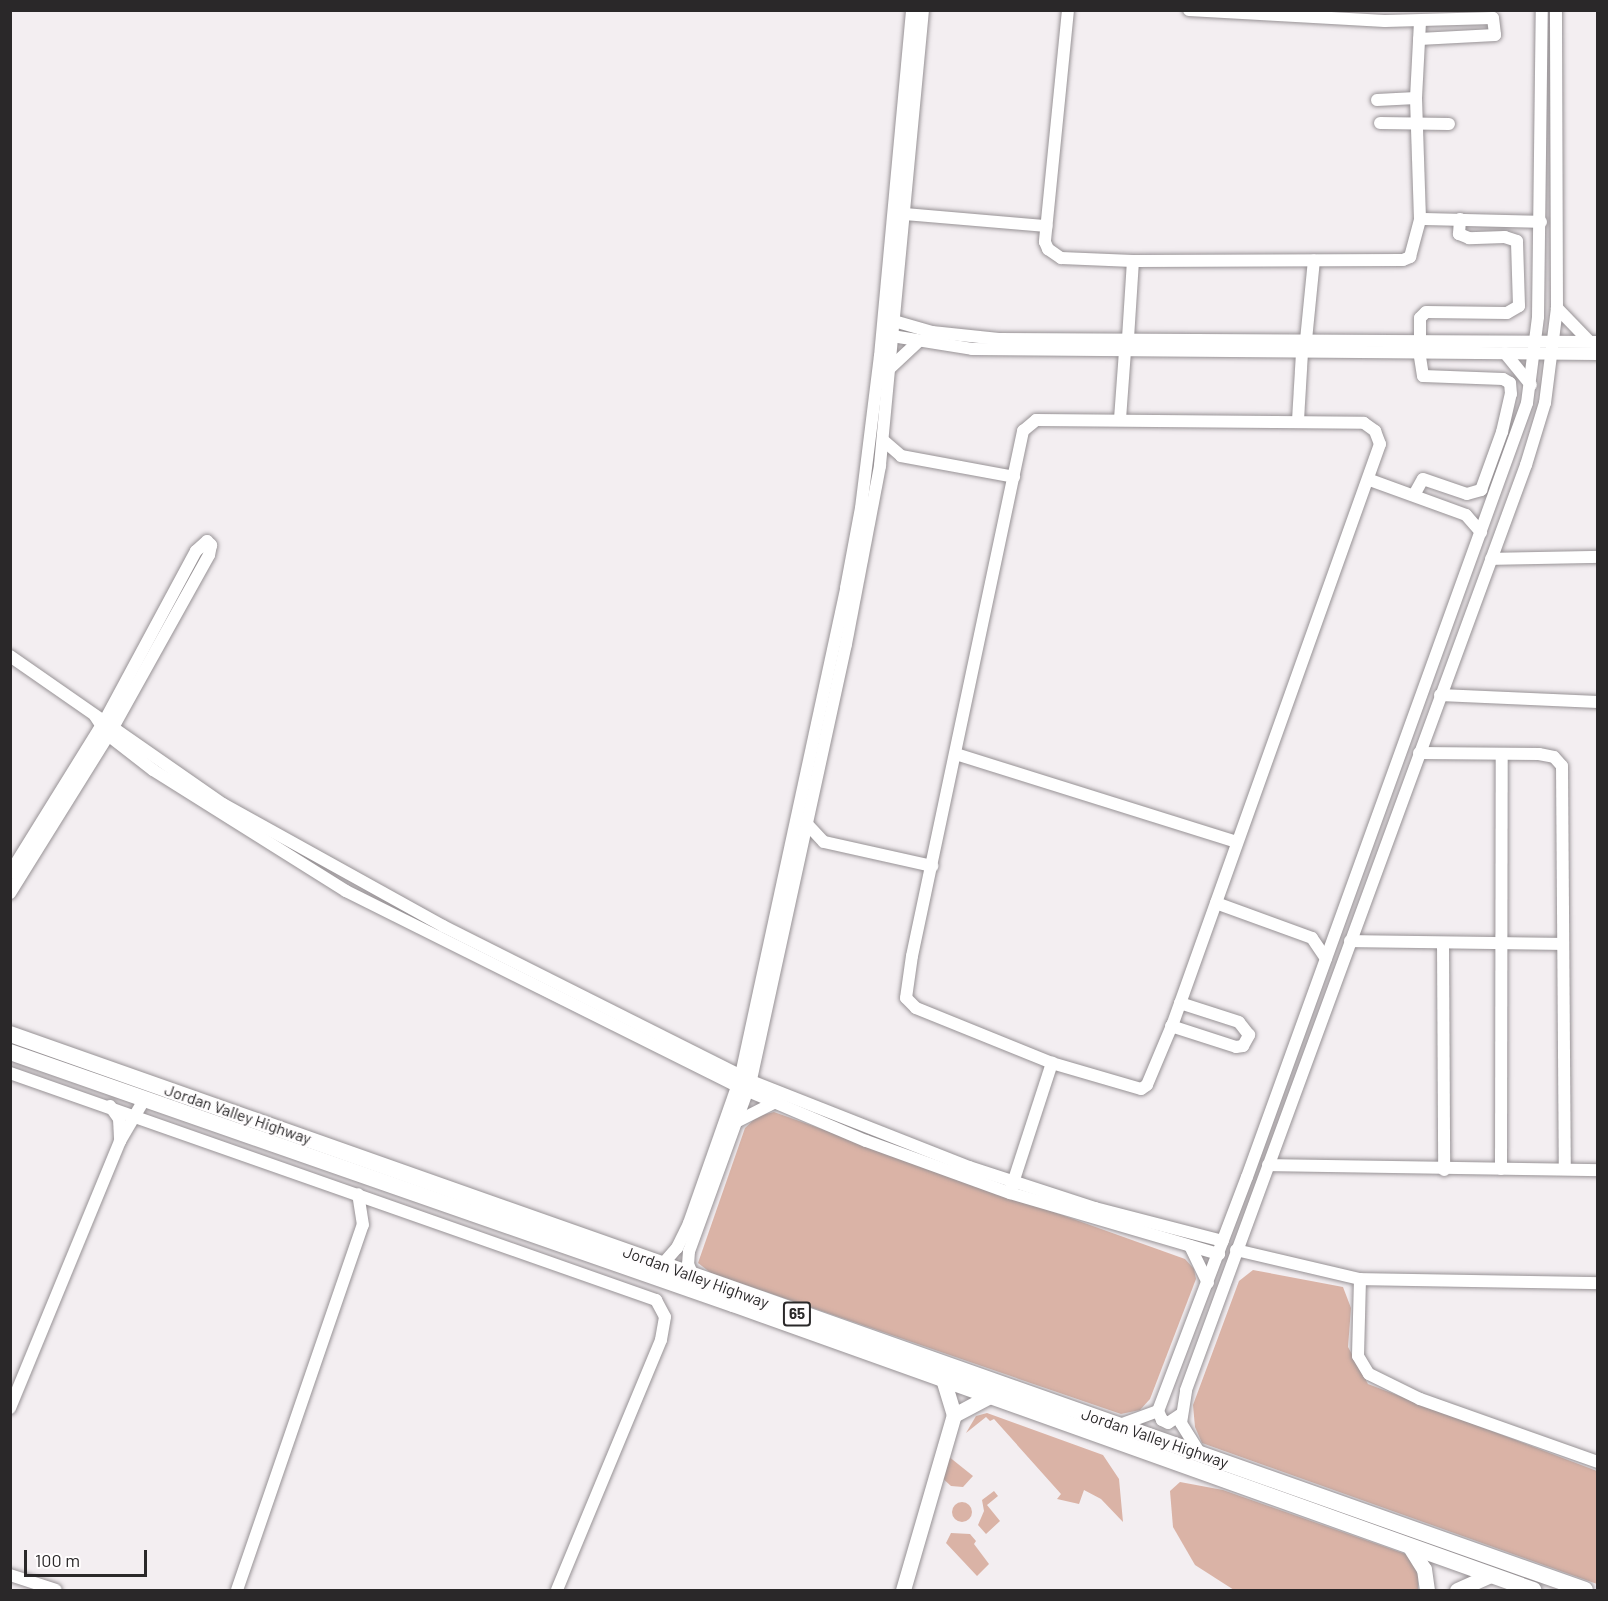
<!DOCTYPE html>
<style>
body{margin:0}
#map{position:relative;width:1608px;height:1601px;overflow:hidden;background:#f3eef1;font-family:Barlow,sans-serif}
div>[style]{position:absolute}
.green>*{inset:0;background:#dab3a6}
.round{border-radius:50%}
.roads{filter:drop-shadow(0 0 2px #979295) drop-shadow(0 0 2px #979295)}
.minor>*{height:12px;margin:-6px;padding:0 6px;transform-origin:6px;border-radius:6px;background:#fff}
.major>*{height:15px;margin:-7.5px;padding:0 7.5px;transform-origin:7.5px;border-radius:7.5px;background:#fff}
.highway>*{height:16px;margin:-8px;padding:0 8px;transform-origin:8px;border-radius:8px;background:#fff}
span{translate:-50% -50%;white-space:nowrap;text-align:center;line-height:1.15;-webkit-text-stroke:4.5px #fffdfe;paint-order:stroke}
.shield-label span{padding:2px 4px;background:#fffdfe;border:2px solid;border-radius:4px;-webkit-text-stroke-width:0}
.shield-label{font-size:15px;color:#2a2829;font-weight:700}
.street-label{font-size:16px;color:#2a2829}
.frame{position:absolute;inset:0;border:12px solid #2a2829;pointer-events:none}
.scale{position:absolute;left:24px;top:1550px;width:123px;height:27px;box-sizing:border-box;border:3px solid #2a2829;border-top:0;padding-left:8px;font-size:18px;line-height:21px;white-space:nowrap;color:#2a2829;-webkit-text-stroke:4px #fffdfe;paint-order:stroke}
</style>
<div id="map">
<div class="green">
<i style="clip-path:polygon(774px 1112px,1185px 1259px,1194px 1269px,1196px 1279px,1150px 1399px,1140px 1410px,1121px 1414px,711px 1273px,698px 1263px,745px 1128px,758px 1116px)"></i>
<i style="clip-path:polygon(1253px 1270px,1343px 1287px,1351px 1308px,1348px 1347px,1368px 1384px,1597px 1471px,1597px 1584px,1202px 1443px,1195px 1427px,1193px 1405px,1239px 1281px)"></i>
<i style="clip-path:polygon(987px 1413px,1103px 1455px,1119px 1479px,1123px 1522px,1101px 1499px,1084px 1490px,1079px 1504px,1057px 1499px,1061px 1494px,994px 1419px,990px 1421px,986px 1417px,966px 1433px,976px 1416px)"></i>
<i style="clip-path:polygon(948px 1456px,973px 1476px,963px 1487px,951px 1486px,940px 1476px)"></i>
<i style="clip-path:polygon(1180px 1482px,1223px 1490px,1411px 1556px,1418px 1571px,1418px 1590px,1234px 1590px,1195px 1565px,1173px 1527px,1170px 1491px)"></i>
<i style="clip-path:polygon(994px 1491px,998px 1496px,987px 1505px,1000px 1521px,986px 1534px,978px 1525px,984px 1511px,982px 1500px)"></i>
<i class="round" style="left:952px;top:1502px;width:20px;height:20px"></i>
<i style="clip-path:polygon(951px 1533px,970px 1534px,976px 1541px,974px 1544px,989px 1564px,977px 1576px,946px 1543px)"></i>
</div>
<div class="roads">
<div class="minor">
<i style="left:923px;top:10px;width:458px;rotate:95.4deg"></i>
<i style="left:880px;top:466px;width:181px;rotate:100.8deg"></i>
<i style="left:846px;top:644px;width:447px;rotate:102.3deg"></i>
<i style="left:751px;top:1081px;width:234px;rotate:21.5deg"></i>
<i style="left:969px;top:1167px;width:133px;rotate:18deg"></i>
<i style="left:1095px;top:1208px;width:132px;rotate:14.5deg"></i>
<i style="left:1068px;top:10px;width:233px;rotate:95.7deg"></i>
<i style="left:1045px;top:242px;width:8px;rotate:67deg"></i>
<i style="left:1048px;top:249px;width:16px;rotate:35deg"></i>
<i style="left:1061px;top:258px;width:72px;rotate:2.4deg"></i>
<i style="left:1133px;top:261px;width:270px;rotate:-0.2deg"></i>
<i style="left:1403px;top:260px;width:8px;rotate:-23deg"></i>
<i style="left:1410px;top:257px;width:39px;rotate:-75deg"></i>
<i style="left:1420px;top:219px;width:121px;rotate:-91.9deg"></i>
<i style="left:1416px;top:98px;width:77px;rotate:-87deg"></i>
<i style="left:1189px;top:10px;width:196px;rotate:3.2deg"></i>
<i style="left:1385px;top:21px;width:108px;rotate:-1.6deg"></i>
<i style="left:1493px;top:18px;width:17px;rotate:83deg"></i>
<i style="left:1495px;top:35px;width:76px;rotate:177deg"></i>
<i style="left:1377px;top:100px;width:39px;rotate:-3deg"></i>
<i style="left:1380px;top:123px;width:69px;rotate:0.8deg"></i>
<i style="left:905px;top:214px;width:142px;rotate:4.9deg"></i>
<i style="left:1420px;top:219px;width:121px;rotate:1.4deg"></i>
<i style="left:1557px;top:308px;width:45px;rotate:45.9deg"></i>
<i style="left:887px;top:319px;width:47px;rotate:16.1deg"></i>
<i style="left:932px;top:332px;width:67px;rotate:6deg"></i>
<i style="left:999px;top:339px;width:599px;rotate:0.29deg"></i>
<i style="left:886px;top:335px;width:87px;rotate:9.2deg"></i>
<i style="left:972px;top:349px;width:626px;rotate:0.46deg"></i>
<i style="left:1128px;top:338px;width:77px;rotate:-86.3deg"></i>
<i style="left:1306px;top:340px;width:80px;rotate:-84.3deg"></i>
<i style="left:1420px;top:340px;width:22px;rotate:-90deg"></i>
<i style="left:1420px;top:318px;width:8px;rotate:-45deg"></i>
<i style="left:1426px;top:312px;width:81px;rotate:0.7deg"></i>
<i style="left:1507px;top:313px;width:14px;rotate:-30deg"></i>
<i style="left:1519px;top:306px;width:65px;rotate:-91.8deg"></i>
<i style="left:1517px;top:241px;width:13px;rotate:-162deg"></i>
<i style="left:1505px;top:237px;width:36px;rotate:178deg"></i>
<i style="left:1469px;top:238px;width:11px;rotate:-158deg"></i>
<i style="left:1459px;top:234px;width:15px;rotate:-86deg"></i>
<i style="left:1505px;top:353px;width:41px;rotate:50.9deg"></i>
<i style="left:890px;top:368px;width:38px;rotate:-43deg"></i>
<i style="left:1120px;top:419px;width:68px;rotate:-85.8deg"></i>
<i style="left:1036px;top:420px;width:328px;rotate:0.5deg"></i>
<i style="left:1364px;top:423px;width:14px;rotate:36deg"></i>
<i style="left:1375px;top:431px;width:14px;rotate:69deg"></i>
<i style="left:1380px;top:444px;width:615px;rotate:109.67deg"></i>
<i style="left:1173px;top:1023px;width:67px;rotate:112.8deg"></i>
<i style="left:1147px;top:1085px;width:7px;rotate:146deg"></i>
<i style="left:1141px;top:1089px;width:93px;rotate:-163.7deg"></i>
<i style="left:1052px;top:1063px;width:147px;rotate:-158deg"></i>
<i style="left:916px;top:1008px;width:14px;rotate:-135deg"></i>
<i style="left:906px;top:998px;width:42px;rotate:-81.9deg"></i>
<i style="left:912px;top:956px;width:537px;rotate:-78.06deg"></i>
<i style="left:1023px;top:431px;width:17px;rotate:-40deg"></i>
<i style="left:1298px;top:420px;width:67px;rotate:-86.6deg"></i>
<i style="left:884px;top:441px;width:23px;rotate:41deg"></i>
<i style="left:901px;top:456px;width:115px;rotate:10.5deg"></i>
<i style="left:1370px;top:480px;width:102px;rotate:20deg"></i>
<i style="left:1466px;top:515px;width:23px;rotate:49deg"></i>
<i style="left:1414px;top:495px;width:18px;rotate:-61deg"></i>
<i style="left:1423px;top:479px;width:46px;rotate:18.8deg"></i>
<i style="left:1467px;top:494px;width:15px;rotate:-16deg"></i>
<i style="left:1481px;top:490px;width:62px;rotate:-70.1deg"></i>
<i style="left:1502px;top:432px;width:39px;rotate:-77deg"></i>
<i style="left:1511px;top:394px;width:11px;rotate:-95deg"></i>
<i style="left:1510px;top:383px;width:8px;rotate:-150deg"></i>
<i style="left:1503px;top:379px;width:80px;rotate:-177.9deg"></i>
<i style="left:1423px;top:376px;width:24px;rotate:-99deg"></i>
<i style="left:1491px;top:559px;width:107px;rotate:-1.1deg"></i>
<i style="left:10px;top:656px;width:259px;rotate:34.8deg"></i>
<i style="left:223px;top:804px;width:252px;rotate:29deg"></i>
<i style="left:443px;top:926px;width:345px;rotate:26.7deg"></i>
<i style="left:751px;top:1081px;width:181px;rotate:110deg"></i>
<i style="left:689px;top:1251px;width:13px;rotate:94deg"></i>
<i style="left:688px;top:1264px;width:13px;rotate:67deg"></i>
<i style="left:1440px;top:695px;width:158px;rotate:2.5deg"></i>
<i style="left:95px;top:716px;width:23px;rotate:56deg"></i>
<i style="left:108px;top:735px;width:57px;rotate:37.9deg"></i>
<i style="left:153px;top:770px;width:228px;rotate:32.1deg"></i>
<i style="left:346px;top:891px;width:449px;rotate:26.5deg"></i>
<i style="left:748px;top:1091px;width:128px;rotate:23deg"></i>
<i style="left:866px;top:1141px;width:153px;rotate:19.9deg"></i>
<i style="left:1010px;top:1193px;width:218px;rotate:16.3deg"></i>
<i style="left:1419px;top:753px;width:120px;rotate:0.5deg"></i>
<i style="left:1539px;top:754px;width:15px;rotate:11deg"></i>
<i style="left:1554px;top:757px;width:12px;rotate:48deg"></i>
<i style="left:1562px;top:766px;width:403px;rotate:89.6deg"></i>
<i style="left:956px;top:754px;width:294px;rotate:17.4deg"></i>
<i style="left:808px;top:825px;width:23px;rotate:47deg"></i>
<i style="left:824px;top:842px;width:111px;rotate:12.5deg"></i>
<i style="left:10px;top:873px;width:180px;rotate:-58.2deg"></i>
<i style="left:105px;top:720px;width:192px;rotate:-61.7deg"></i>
<i style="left:196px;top:551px;width:15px;rotate:-42deg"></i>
<i style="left:207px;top:541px;width:6px;rotate:45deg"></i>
<i style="left:211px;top:545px;width:10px;rotate:101deg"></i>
<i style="left:209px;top:555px;width:196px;rotate:119.1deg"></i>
<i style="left:114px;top:726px;width:197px;rotate:121.9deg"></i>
<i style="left:1216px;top:903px;width:102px;rotate:20deg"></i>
<i style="left:1312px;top:938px;width:25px;rotate:56deg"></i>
<i style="left:1350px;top:941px;width:211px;rotate:0.8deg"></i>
<i style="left:1443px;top:943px;width:227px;rotate:89.7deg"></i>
<i style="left:1171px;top:1026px;width:68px;rotate:17.9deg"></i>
<i style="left:1236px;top:1047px;width:7px;rotate:-8deg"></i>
<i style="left:1243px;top:1046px;width:13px;rotate:-61deg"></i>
<i style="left:1249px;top:1035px;width:16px;rotate:-128deg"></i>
<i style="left:1239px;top:1022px;width:62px;rotate:-162.1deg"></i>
<i style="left:10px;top:1073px;width:685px;rotate:19.36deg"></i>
<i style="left:656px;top:1300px;width:19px;rotate:62deg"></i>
<i style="left:665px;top:1317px;width:23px;rotate:100deg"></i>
<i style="left:661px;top:1340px;width:271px;rotate:112.6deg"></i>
<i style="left:110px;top:1106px;width:16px;rotate:55deg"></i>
<i style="left:119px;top:1119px;width:22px;rotate:87deg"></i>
<i style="left:738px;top:1121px;width:39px;rotate:-27deg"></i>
<i style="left:1268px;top:1165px;width:330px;rotate:0.9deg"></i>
<i style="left:1501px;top:1169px;width:415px;rotate:-89.9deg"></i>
<i style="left:1011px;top:1189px;width:133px;rotate:-72deg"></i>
<i style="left:1190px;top:1246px;width:41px;rotate:64.1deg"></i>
<i style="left:1236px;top:1250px;width:127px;rotate:13.2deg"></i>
<i style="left:1360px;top:1279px;width:238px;rotate:1deg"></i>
<i style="left:662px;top:1265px;width:23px;rotate:-49deg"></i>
<i style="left:677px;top:1248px;width:28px;rotate:-64deg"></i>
<i style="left:689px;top:1223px;width:157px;rotate:-70.6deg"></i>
<i style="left:741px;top:1075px;width:498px;rotate:-77.8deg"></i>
<i style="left:846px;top:588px;width:81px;rotate:-79.4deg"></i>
<i style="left:861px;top:508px;width:153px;rotate:-82.9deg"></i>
<i style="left:880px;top:356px;width:347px;rotate:-84.7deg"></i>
<i style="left:1360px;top:1279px;width:77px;rotate:91.5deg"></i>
<i style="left:1358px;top:1356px;width:21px;rotate:59deg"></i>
<i style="left:1369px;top:1374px;width:57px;rotate:26.1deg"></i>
<i style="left:1420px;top:1399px;width:189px;rotate:19.5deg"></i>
<i style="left:10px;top:1408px;width:289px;rotate:-67.6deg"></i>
<i style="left:120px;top:1141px;width:48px;rotate:-59.7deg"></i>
<i style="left:1180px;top:1415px;width:14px;rotate:146deg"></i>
<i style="left:1168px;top:1423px;width:7px;rotate:-153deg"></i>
<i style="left:1162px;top:1420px;width:10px;rotate:-114deg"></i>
<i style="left:1158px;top:1411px;width:250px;rotate:-69.2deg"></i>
<i style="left:1247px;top:1177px;width:823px;rotate:-70.11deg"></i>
<i style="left:1527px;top:403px;width:87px;rotate:-82.7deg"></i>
<i style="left:1538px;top:317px;width:307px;rotate:-89.3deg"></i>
<i style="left:1120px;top:1425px;width:40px;rotate:-20.2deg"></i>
<i style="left:1199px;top:1452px;width:34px;rotate:-122deg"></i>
<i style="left:1181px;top:1423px;width:33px;rotate:-81deg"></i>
<i style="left:1186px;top:1390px;width:986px;rotate:-69.82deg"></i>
<i style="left:1526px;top:465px;width:65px;rotate:-73deg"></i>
<i style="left:1545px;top:403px;width:96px;rotate:-82.8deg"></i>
<i style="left:1557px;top:308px;width:298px;rotate:-90.2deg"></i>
<i style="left:10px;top:1575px;width:48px;rotate:18.1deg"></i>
<i style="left:237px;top:1590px;width:386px;rotate:-71deg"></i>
<i style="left:363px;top:1225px;width:31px;rotate:-99deg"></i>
</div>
<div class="major">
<i style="left:954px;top:1415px;width:38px;rotate:-28deg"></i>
<i style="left:1410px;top:1547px;width:26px;rotate:58deg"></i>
<i style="left:1424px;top:1569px;width:21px;rotate:82deg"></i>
<i style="left:903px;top:1590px;width:182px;rotate:-73.8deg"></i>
<i style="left:954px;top:1415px;width:37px;rotate:-107deg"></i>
<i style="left:1457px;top:1590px;width:35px;rotate:-24deg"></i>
</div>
<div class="highway">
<i style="left:10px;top:1034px;width:1670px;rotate:19.44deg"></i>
<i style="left:10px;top:1052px;width:766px;rotate:19.22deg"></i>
<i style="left:733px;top:1304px;width:850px;rotate:19.67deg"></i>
</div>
</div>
<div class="shield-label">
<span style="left:797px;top:1314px">65</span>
</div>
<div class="street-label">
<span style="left:238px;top:1114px;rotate:19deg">Jordan Valley Highway</span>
<span style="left:696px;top:1277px;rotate:20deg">Jordan Valley Highway</span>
<span style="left:1155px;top:1438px;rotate:19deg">Jordan Valley Highway</span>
</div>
<div class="frame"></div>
<div class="scale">100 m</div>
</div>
